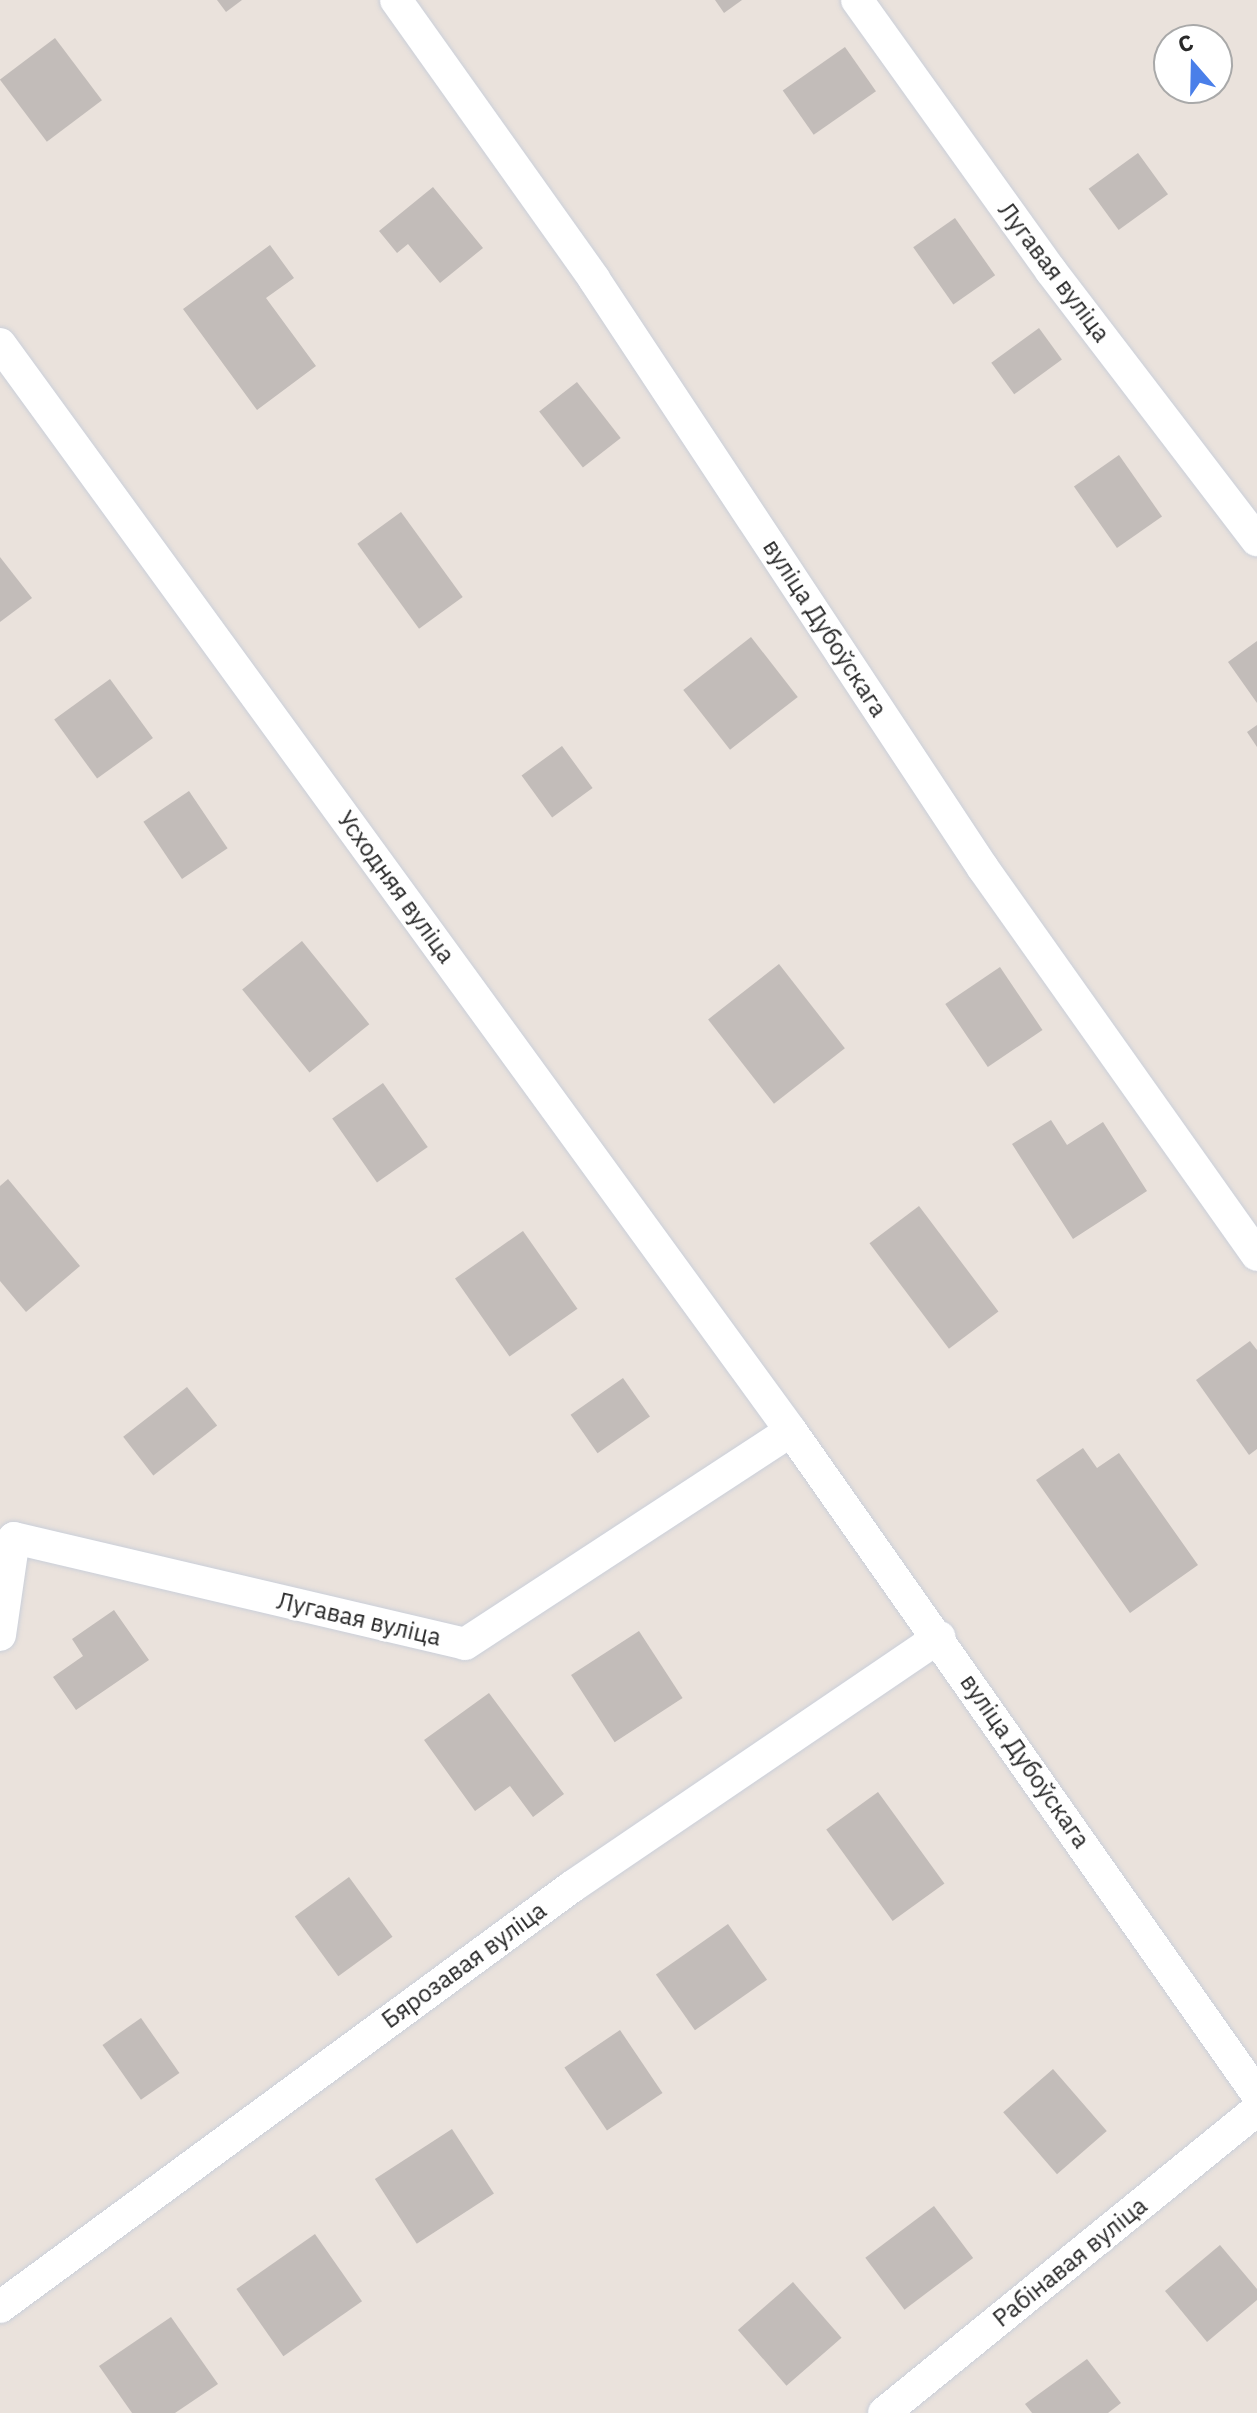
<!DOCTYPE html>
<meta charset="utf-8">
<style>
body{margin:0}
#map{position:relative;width:1257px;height:2413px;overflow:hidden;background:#eae2dc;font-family:"IBM Plex Sans",sans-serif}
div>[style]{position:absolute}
.building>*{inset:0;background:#c2bcb9;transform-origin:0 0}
.roads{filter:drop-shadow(0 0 2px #cacfd9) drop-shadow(0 0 2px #cacfd9)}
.street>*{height:32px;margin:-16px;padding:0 16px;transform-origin:16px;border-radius:16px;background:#fff}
span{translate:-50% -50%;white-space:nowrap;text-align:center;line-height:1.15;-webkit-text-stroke:6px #fff;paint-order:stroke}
.street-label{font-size:24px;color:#292929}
.north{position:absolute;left:1153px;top:24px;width:80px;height:80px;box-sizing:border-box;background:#fff;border:2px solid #a9a9a9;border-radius:50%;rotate:340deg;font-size:22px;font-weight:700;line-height:32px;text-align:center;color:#292929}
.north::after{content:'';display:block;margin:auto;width:28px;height:36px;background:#4a7fe9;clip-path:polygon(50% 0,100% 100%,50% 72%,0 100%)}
</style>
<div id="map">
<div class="building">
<i style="clip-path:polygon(217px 0,242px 0,226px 12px)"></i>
<i style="clip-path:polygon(715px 0,742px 0,724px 13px)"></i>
<i style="left:55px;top:38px;width:78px;height:69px;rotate:53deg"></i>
<i style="left:845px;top:47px;width:54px;height:76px;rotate:55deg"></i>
<i style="left:1138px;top:153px;width:51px;height:61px;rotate:54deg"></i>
<i style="clip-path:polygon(433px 187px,483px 248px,440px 283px,408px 244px,397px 253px,379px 231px)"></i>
<i style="left:955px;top:218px;width:70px;height:51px;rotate:55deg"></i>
<i style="clip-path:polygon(270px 245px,294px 278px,266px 298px,316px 366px,257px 410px,183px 309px)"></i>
<i style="left:1039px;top:328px;width:39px;height:59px;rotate:54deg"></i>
<i style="left:577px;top:382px;width:71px;height:48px;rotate:52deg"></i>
<i style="left:1119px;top:455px;width:75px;height:55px;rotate:55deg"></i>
<i style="left:401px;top:512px;width:105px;height:54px;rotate:54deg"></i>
<i style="clip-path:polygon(0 557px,32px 598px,0 622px)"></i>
<i style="left:751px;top:637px;width:76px;height:86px;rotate:52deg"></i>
<i style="clip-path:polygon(1257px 641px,1257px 703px,1228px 662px)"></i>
<i style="left:110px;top:679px;width:73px;height:69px;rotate:54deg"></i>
<i style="clip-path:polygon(1257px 725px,1257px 747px,1247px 732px)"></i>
<i style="left:562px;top:746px;width:52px;height:50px;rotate:54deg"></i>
<i style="left:189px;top:791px;width:69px;height:55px;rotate:56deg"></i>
<i style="left:302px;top:941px;width:107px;height:77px;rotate:51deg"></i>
<i style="left:779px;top:964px;width:107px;height:90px;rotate:52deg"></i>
<i style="left:1000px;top:967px;width:76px;height:66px;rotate:56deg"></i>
<i style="left:383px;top:1083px;width:78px;height:62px;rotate:55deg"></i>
<i style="clip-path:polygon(1051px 1120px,1067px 1145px,1103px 1122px,1147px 1191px,1073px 1239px,1012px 1144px)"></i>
<i style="clip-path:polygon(8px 1179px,80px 1266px,26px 1312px,0 1281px,0 1186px)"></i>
<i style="left:919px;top:1206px;width:132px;height:62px;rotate:53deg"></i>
<i style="left:523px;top:1231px;width:95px;height:83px;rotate:55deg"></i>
<i style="clip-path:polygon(1250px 1341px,1257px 1350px,1257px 1449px,1249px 1455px,1196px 1380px)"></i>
<i style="left:623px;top:1378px;width:47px;height:64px;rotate:55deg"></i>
<i style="left:187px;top:1387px;width:49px;height:81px;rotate:52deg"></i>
<i style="clip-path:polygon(1083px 1448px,1097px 1468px,1119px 1453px,1198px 1565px,1130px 1613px,1036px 1480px)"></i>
<i style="clip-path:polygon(114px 1610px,149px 1660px,76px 1710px,53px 1677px,83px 1656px,72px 1639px)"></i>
<i style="left:639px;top:1631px;width:80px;height:81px;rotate:57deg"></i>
<i style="clip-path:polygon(489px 1693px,564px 1794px,533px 1817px,510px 1786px,475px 1811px,424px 1740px)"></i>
<i style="left:878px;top:1792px;width:113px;height:64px;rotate:54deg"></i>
<i style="left:349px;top:1877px;width:74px;height:67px;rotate:54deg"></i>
<i style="left:728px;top:1924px;width:68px;height:88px;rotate:55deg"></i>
<i style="left:141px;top:2018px;width:67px;height:47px;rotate:55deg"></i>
<i style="left:620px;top:2030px;width:76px;height:67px;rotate:56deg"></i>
<i style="left:1053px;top:2069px;width:82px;height:66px;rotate:49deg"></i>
<i style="left:452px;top:2129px;width:77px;height:92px;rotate:57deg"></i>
<i style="left:934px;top:2206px;width:65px;height:86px;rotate:53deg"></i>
<i style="left:315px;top:2234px;width:82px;height:96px;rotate:55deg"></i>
<i style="clip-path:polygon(1220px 2245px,1257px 2289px,1257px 2300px,1207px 2342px,1165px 2291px)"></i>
<i style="left:793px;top:2282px;width:74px;height:73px;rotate:49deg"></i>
<i style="clip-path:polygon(171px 2317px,218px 2384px,175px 2413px,132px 2413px,99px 2366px)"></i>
<i style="clip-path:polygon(1087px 2359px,1121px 2403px,1108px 2413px,1032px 2413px,1025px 2404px)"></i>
</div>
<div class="roads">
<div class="street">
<i style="left:396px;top:0;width:342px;rotate:54.6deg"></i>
<i style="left:594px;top:279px;width:706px;rotate:56.56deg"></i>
<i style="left:983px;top:868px;width:474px;rotate:54.7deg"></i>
<i style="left:857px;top:0;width:333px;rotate:54.4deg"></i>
<i style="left:1051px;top:271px;width:339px;rotate:52.6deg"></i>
<i style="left:0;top:344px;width:1344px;rotate:53.96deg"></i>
<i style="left:791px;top:1431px;width:810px;rotate:54.9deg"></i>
<i style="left:0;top:1635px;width:98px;rotate:-81.8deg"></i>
<i style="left:14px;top:1538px;width:463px;rotate:13.2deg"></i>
<i style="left:465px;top:1644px;width:389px;rotate:-33.2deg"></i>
<i style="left:0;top:2307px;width:711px;rotate:-36.31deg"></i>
<i style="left:573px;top:1886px;width:443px;rotate:-34.2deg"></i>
<i style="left:884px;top:2413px;width:481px;rotate:-39.1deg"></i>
</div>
</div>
<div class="street-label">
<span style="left:1054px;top:272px;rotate:53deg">Лугавая вуліца</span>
<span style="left:825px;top:628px;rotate:57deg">вуліца Дубоўскага</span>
<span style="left:396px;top:887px;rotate:54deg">Усходняя вуліца</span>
<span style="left:359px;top:1619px;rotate:13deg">Лугавая вуліца</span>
<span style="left:1025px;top:1761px;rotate:55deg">вуліца Дубоўскага</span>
<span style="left:464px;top:1965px;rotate:-36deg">Бярозавая вуліца</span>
<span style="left:1070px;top:2262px;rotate:-39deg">Рабінавая вуліца</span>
</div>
<div class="north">С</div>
</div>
